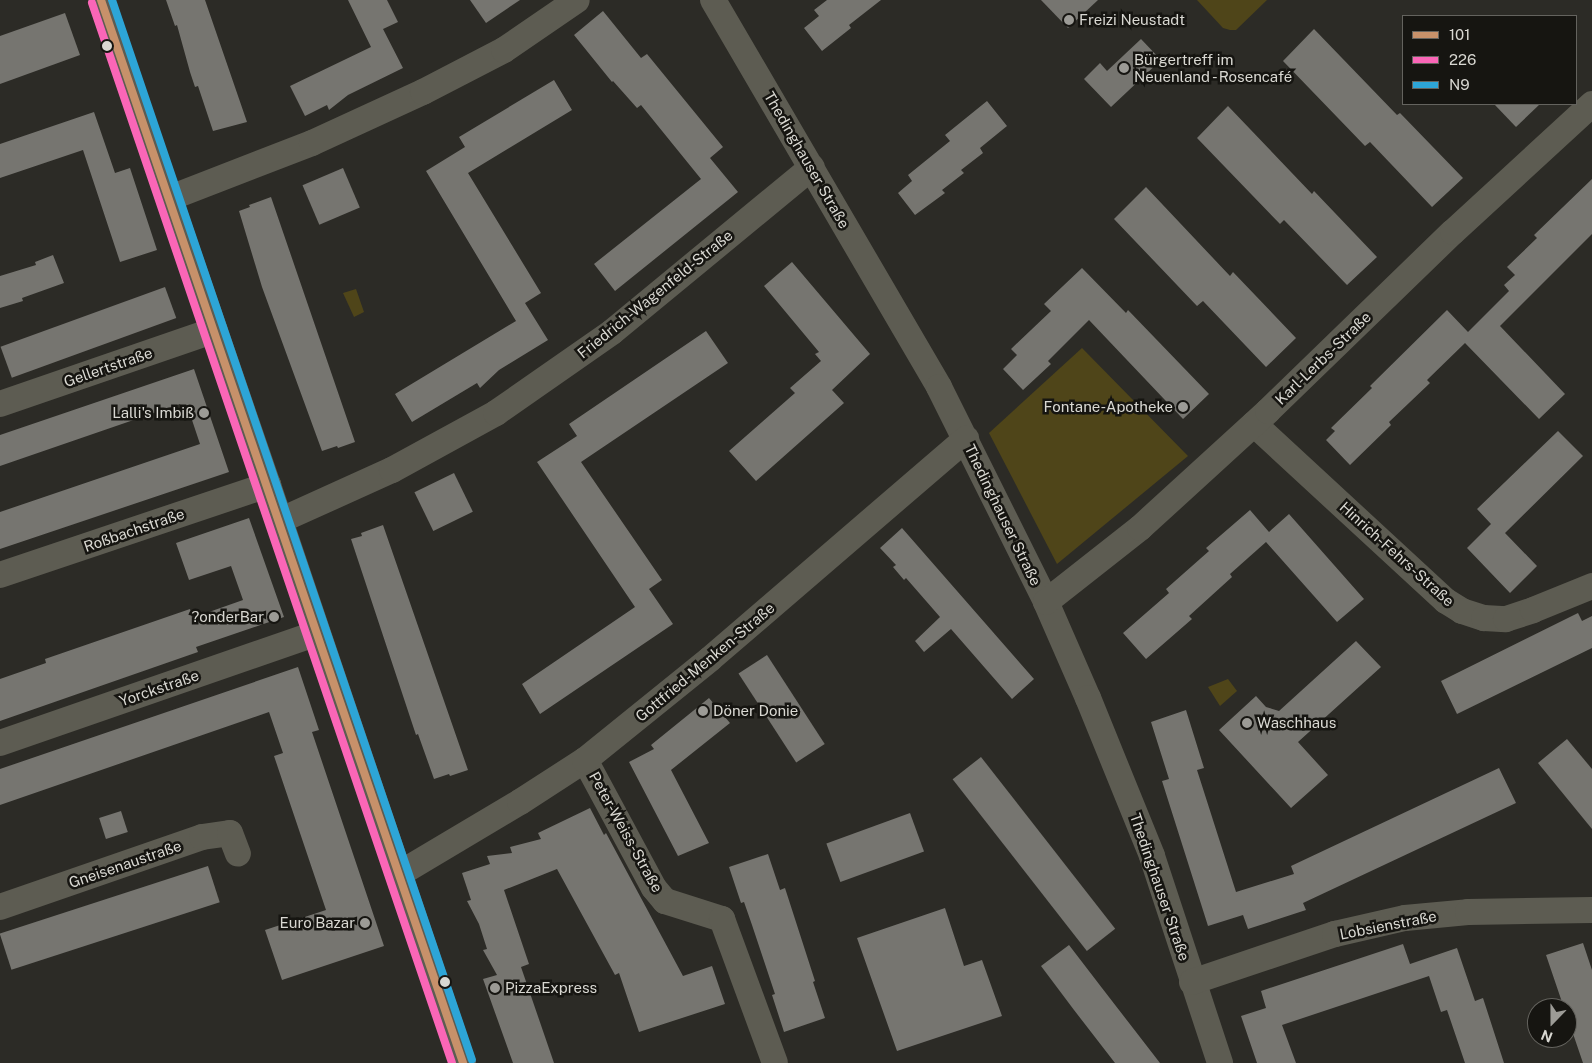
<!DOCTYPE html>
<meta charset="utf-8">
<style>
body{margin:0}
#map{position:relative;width:1592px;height:1063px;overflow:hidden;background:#2c2b26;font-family:"Public Sans",sans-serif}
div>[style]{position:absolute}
.green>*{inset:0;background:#4f4519}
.building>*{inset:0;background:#767570;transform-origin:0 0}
.minor>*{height:26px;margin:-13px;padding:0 13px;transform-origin:13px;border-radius:13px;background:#5d5c52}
.bus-1>*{height:8px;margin:-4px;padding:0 4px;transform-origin:4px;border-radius:4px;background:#c7916a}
.bus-2>*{height:8px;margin:-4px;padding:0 4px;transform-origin:4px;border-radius:4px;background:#fa66b7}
.bus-3>*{height:8px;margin:-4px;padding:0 4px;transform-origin:4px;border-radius:4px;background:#2da5d7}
.dots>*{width:14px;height:14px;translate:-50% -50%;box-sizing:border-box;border:2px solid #161511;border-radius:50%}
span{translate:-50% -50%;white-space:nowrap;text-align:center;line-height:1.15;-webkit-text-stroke:5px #161511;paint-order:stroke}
.poi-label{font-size:15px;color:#d9d8d2}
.left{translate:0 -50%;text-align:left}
.right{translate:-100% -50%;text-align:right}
.street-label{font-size:15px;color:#d9d8d2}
.legend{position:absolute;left:1402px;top:15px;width:175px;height:90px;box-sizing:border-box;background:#161511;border:1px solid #64635e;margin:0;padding:6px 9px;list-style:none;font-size:15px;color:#d9d8d2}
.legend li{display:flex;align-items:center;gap:10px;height:25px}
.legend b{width:25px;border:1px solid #64635e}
.north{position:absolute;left:1527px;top:998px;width:50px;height:50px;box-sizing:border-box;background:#161511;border:1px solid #64635e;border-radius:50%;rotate:202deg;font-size:14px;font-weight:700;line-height:20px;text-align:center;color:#d9d8d2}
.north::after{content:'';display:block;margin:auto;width:18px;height:22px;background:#9c9b96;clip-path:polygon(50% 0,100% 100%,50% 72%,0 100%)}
</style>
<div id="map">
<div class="green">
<i style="clip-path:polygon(1197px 0,1267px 0,1236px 30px,1230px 30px,1223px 28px)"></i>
<i style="clip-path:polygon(356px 289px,364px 312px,354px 317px,343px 293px)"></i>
<i style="clip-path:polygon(1082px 348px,1188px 456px,1057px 564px,989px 433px)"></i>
<i style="clip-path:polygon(1228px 679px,1237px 691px,1220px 706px,1208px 687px)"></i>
</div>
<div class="building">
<i style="clip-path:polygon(166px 0,205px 0,247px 122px,213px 131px,198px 86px,195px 87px,190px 72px,177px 25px,175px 26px)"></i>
<i style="clip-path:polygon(348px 0,387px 0,398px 22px,383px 29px,403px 68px,348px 95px,329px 110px,327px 105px,305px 116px,290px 86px,371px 47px)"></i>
<i style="clip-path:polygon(470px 0,520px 0,486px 23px)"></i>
<i style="clip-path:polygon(827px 0,881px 0,849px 25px,851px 28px,822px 51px,804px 28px,819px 16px,814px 10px)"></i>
<i style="clip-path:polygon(1041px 0,1098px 0,1068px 28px)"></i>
<i style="clip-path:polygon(603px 11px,641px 58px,647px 54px,723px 147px,710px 158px,738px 192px,615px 291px,594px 264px,701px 179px,641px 105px,637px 108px,613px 81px,612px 82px,574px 35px)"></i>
<i style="clip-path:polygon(65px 13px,80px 55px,0 84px,0 36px)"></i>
<i style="clip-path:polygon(1314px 29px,1397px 115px,1400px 113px,1463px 178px,1432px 207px,1370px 142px,1365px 146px,1283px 61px)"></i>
<i style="clip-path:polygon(1141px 39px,1161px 60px,1111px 107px,1084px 79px,1100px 63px,1107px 71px)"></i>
<i style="clip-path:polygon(554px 80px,572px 110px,468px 173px,541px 293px,525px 303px,548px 340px,499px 370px,480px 388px,477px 383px,412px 422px,395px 394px,516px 321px,426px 171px,465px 147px,459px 137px)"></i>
<i style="clip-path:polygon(987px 101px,1007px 126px,980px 148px,983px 153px,961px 170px,964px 173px,942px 190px,945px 193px,915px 215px,898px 193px,912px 181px,908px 175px,950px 141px,945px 135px)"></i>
<i style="clip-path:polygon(1494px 104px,1540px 104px,1516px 127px)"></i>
<i style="clip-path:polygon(1228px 106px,1312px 194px,1314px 191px,1377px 257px,1347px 285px,1284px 220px,1280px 224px,1197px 138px)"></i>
<i style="clip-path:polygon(94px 112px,115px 173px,130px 168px,157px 250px,120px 262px,83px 150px,0 178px,0 144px)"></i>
<i style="left:343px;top:168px;width:43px;height:44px;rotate:67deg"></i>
<i style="clip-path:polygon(1592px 179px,1592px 234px,1500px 326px,1565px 394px,1539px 419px,1465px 343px,1427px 380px,1430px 383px,1389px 422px,1391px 425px,1350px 465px,1326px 440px,1335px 431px,1331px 428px,1372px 388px,1370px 386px,1447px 310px,1468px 332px,1509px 291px,1504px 285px,1515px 275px,1507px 267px,1537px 238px,1534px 235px)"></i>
<i style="clip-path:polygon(1146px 187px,1230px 276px,1233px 272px,1296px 338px,1266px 367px,1203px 301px,1197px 306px,1114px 219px)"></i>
<i style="clip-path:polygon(271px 197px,355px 442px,338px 448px,337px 446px,322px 451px,262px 287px,239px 211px,250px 207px,249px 205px)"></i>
<i style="clip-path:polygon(53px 255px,64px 283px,22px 298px,23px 301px,0 308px,0 276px,36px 265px,35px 262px)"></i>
<i style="clip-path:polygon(792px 262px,870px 354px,832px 390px,844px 403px,756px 481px,729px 451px,795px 393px,790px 388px,821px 361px,815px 354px,819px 352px,764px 286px)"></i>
<i style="clip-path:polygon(1082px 268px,1126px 313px,1128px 310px,1209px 394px,1183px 419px,1089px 320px,1048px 361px,1051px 364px,1023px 390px,1003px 369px,1017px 355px,1011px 349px,1051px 311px,1044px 304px)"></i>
<i style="left:165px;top:287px;width:33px;height:175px;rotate:70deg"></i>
<i style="clip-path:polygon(706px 331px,728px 363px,581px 462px,662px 580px,649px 589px,673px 624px,540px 714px,522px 684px,635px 607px,537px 462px,577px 436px,569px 424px)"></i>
<i style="clip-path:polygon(194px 369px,229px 472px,0 549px,0 512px,200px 444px,187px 405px,181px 408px,180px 404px,0 466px,0 435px)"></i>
<i style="clip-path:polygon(1558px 431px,1583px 456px,1505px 533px,1537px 566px,1510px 593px,1467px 548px,1491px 524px,1477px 509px)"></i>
<i style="left:454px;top:473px;width:43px;height:44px;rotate:64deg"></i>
<i style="clip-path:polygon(1250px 510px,1269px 532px,1289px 514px,1364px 599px,1337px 622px,1266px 542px,1230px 574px,1232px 577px,1189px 616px,1192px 619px,1146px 659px,1123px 633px,1169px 593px,1166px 589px,1209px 551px,1206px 548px)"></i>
<i style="clip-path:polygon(249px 518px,284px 617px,196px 647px,198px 652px,0 721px,0 679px,46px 663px,45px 659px,190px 609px,192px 618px,243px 600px,231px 566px,189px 580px,176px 543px)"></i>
<i style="clip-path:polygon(383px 525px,468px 770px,450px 776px,449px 774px,434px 779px,418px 734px,416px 735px,411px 720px,351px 539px,362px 536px,361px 533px)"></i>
<i style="clip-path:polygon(902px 528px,1034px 679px,1012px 699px,951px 629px,924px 652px,915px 641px,940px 617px,906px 578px,904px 580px,893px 567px,896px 565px,880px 548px)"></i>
<i style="clip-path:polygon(1578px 613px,1582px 621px,1592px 616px,1592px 648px,1457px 714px,1441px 681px)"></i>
<i style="clip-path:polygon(1356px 641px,1381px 667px,1298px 742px,1328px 775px,1291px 808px,1219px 730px,1256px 696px,1266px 707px,1279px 711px)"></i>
<i style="left:767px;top:655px;width:106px;height:34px;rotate:57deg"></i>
<i style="clip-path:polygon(298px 667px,319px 730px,312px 732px,384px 946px,282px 980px,265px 930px,326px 910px,274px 756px,283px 753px,269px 712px,0 805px,0 769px)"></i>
<i style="clip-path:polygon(709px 698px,730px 723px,671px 770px,709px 843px,678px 856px,629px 762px,654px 749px,651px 745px)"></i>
<i style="clip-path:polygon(1186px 710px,1204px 768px,1197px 770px,1236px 892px,1294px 874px,1291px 866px,1499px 768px,1516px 803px,1303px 903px,1306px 910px,1248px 929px,1243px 915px,1208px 926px,1162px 781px,1169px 779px,1151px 722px)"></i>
<i style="clip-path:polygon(1567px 739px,1592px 769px,1592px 829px,1538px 763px)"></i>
<i style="left:981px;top:757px;width:218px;height:36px;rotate:52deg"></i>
<i style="clip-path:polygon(590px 808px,604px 835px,606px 833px,683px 976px,712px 966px,725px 1004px,639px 1032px,619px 973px,615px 975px,557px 869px,504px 890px,529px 964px,521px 967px,554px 1063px,513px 1063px,483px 979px,497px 975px,483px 950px,487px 949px,479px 924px,467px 901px,471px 900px,462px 873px,490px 864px,487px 856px,512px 853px,510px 847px,541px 839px,538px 833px)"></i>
<i style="left:121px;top:811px;width:22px;height:23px;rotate:72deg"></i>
<i style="left:910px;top:813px;width:41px;height:89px;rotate:70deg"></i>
<i style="clip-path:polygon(768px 854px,780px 890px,785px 888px,815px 981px,813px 982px,825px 1018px,784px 1032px,772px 995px,775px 994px,752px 925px,744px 902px,741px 903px,729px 867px)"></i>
<i style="left:208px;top:866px;width:38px;height:219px;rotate:72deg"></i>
<i style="clip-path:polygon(945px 908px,964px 966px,982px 960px,1002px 1016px,897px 1051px,857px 938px)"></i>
<i style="clip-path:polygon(1583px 943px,1592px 970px,1592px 1063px,1583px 1063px,1567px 1016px,1567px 1008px,1564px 1008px,1546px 955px)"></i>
<i style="clip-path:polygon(1403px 944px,1410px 964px,1457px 948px,1475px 1001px,1483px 998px,1504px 1063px,1465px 1063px,1447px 1010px,1441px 1012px,1429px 976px,1282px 1025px,1296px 1063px,1257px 1063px,1241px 1016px,1266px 1008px,1261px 991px)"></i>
<i style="clip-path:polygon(1069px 945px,1102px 988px,1160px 1063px,1115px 1063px,1074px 1010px,1041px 966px)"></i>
</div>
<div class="minor">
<i style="left:101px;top:0;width:513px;rotate:71deg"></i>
<i style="left:268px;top:485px;width:610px;rotate:71.36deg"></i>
<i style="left:713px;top:0;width:448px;rotate:59.7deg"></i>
<i style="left:939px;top:387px;width:240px;rotate:63.5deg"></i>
<i style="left:1046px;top:602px;width:105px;rotate:66.4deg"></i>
<i style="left:1088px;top:698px;width:170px;rotate:67.9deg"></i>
<i style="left:1152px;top:856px;width:218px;rotate:71.8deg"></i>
<i style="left:170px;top:198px;width:152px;rotate:-21.2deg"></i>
<i style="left:312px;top:143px;width:122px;rotate:-24.7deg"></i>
<i style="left:423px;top:92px;width:91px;rotate:-27.4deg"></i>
<i style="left:504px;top:50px;width:88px;rotate:-34.4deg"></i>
<i style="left:0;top:404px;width:227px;rotate:-19deg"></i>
<i style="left:1254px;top:424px;width:261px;rotate:42.7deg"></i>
<i style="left:1446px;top:601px;width:19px;rotate:32deg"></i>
<i style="left:1462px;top:611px;width:23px;rotate:18deg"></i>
<i style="left:1484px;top:618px;width:22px;rotate:3deg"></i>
<i style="left:1506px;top:619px;width:28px;rotate:-18deg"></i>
<i style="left:1533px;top:610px;width:64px;rotate:-22.1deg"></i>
<i style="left:279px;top:521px;width:124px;rotate:-24.3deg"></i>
<i style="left:392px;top:470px;width:119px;rotate:-28.7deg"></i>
<i style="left:496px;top:413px;width:141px;rotate:-34.9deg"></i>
<i style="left:612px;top:332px;width:259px;rotate:-39.5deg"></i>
<i style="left:0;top:575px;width:283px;rotate:-18.6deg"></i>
<i style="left:1046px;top:602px;width:120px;rotate:-38.2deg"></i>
<i style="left:1140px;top:528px;width:173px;rotate:-42.4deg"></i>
<i style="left:1268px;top:411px;width:257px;rotate:-44.1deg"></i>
<i style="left:1453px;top:232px;width:189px;rotate:-42.6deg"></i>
<i style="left:0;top:743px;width:336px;rotate:-19.1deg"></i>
<i style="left:585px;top:760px;width:145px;rotate:61.7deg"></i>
<i style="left:654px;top:888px;width:17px;rotate:50deg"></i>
<i style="left:665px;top:901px;width:60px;rotate:17.5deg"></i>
<i style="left:722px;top:919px;width:153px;rotate:69.8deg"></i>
<i style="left:399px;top:874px;width:141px;rotate:-30.8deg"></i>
<i style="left:520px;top:802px;width:77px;rotate:-32.9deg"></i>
<i style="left:585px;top:760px;width:161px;rotate:-38.9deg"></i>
<i style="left:710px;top:659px;width:338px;rotate:-40.7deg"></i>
<i style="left:0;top:907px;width:214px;rotate:-19.1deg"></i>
<i style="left:202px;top:837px;width:28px;rotate:-8deg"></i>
<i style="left:230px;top:833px;width:22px;rotate:69deg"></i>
<i style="left:1192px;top:982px;width:151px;rotate:-18.6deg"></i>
<i style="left:1335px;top:934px;width:72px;rotate:-12.9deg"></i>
<i style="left:1405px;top:918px;width:63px;rotate:-5.4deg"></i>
<i style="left:1468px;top:912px;width:124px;rotate:-0.9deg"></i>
</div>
<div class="bus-1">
<i style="left:101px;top:0;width:1123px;rotate:71.19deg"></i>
</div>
<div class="bus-2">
<i style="left:92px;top:3px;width:1119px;rotate:71.24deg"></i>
</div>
<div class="bus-3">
<i style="left:112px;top:0;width:1119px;rotate:71.24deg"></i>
</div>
<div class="dots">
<i style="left:1069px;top:20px;background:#9c9b96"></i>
<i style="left:107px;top:46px;background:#d9d8d2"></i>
<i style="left:1124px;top:68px;background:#9c9b96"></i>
<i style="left:1183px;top:407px;background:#9c9b96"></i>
<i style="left:204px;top:413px;background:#9c9b96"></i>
<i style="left:274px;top:617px;background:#9c9b96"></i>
<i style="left:703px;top:711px;background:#9c9b96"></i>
<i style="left:1247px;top:723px;background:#9c9b96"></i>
<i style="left:365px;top:923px;background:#9c9b96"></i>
<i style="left:445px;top:982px;background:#d9d8d2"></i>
<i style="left:495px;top:988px;background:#9c9b96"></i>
</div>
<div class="poi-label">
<span class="left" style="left:1079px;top:20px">Freizi Neustadt</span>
<span class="left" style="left:1134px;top:68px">Bürgertreff im<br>Neuenland - Rosencafé</span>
<span class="right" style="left:1173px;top:407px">Fontane-Apotheke</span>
<span class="right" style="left:194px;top:413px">Lalli's Imbiß</span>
<span class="right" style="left:264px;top:617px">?onderBar</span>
<span class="left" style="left:713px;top:711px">Döner Donie</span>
<span class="left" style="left:1257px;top:723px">Waschhaus</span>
<span class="right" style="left:355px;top:923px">Euro Bazar</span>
<span class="left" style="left:505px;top:988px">PizzaExpress</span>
</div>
<div class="street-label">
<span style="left:807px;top:160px;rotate:60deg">Thedinghauser Straße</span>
<span style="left:655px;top:294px;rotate:-39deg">Friedrich-Wagenfeld-Straße</span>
<span style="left:1323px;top:358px;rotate:-44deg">Karl-Lerbs-Straße</span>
<span style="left:108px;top:367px;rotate:-19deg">Gellertstraße</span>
<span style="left:1003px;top:515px;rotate:64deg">Thedinghauser Straße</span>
<span style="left:134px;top:530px;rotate:-19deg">Roßbachstraße</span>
<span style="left:1397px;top:554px;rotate:42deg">Hinrich-Fehrs-Straße</span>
<span style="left:705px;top:662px;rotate:-40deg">Gottfried-Menken-Straße</span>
<span style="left:159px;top:688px;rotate:-19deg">Yorckstraße</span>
<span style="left:626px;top:832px;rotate:61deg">Peter-Weiss-Straße</span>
<span style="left:125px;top:864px;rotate:-19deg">Gneisenaustraße</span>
<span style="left:1160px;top:887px;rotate:71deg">Thedinghauser Straße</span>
<span style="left:1388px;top:925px;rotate:-11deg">Lobsienstraße</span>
</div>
<ul class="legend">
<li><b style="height:6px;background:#c7916a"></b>101</li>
<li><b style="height:6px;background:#fa66b7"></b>226</li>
<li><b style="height:6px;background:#2da5d7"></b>N9</li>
</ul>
<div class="north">N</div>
</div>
